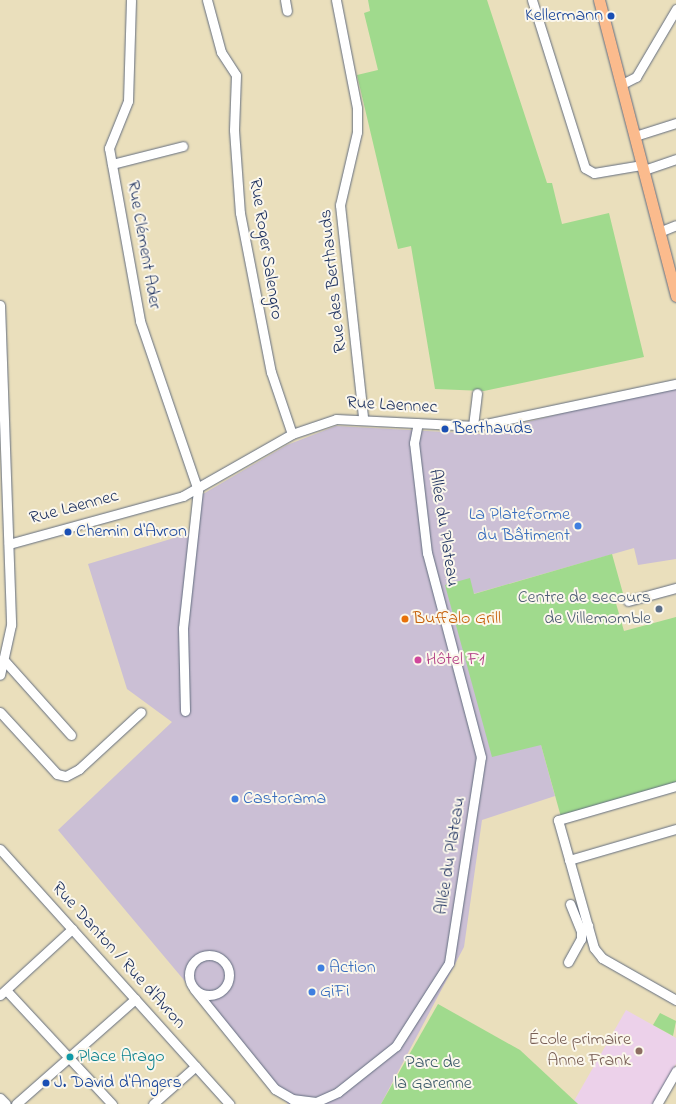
<!DOCTYPE html>
<meta charset="utf-8">
<style>
body{margin:0}
#map{position:relative;width:676px;height:1104px;overflow:hidden;background:#eadfbc;font-family:"Indie Flower",sans-serif}
div>[style]{position:absolute}
.built>*{inset:0;background:#ecd1ea}
.industrial>*{inset:0;background:#cbbfd5}
.green>*{inset:0;background:#a0da8d}
.roads{filter:drop-shadow(0 0 1px #636d7f) drop-shadow(0 0 1px #636d7f)}
.minor>*{height:9px;margin:-4.5px;padding:0 4.5px;transform-origin:4.5px;border-radius:4.5px;background:#fff}
.minor>.ring{margin:-4.5px;padding:0;box-sizing:content-box;background:none;border:9px solid #fff;border-radius:50%}
.major>*{height:11px;margin:-5.5px;padding:0 5.5px;transform-origin:5.5px;border-radius:5.5px;background:#fbbb8d}
.dots>*{width:11px;height:11px;translate:-50% -50%;box-sizing:border-box;border:2px solid #fbf7ec;border-radius:50%}
span{translate:-50% -50%;white-space:nowrap;text-align:center;line-height:1.15;-webkit-text-stroke:4px #fbf7ec;paint-order:stroke}
.transit-label{font-size:18px;color:#164399}
.right{translate:-100% -50%;text-align:right}
.left{translate:0 -50%;text-align:left}
.street-label{font-size:18px;color:#1b2f5e}
.shop-label{font-size:18px;color:#366cbe}
.service-label{font-size:18px;color:#4e5e75}
.food-label{font-size:18px;color:#c56008}
.hotel-label{font-size:18px;color:#b23c85}
.education-label{font-size:18px;color:#785e54}
.culture-label{font-size:18px;color:#0d838f}
.park-label{font-size:18px;color:#3c5a6a}
</style>
<div id="map">
<div class="built">
<i style="clip-path:polygon(626px 1010px,676px 1038px,676px 1064px,653px 1104px,578px 1104px,574px 1101px)"></i>
</div>
<div class="industrial">
<i style="clip-path:polygon(676px 384px,676px 559px,638px 565px,634px 548px,473px 594px,502px 603px,555px 796px,482px 820px,464px 947px,381px 1104px,288px 1104px,58px 830px,172px 722px,127px 689px,88px 564px,197px 531px,203px 494px,287px 445px,336px 426px,481px 434px)"></i>
</div>
<div class="green">
<i style="clip-path:polygon(368px 0,487px 0,547px 183px,552px 183px,562px 224px,609px 213px,644px 357px,484px 391px,435px 389px,411px 246px,398px 249px,357px 75px,378px 70px,364px 13px,370px 11px)"></i>
<i style="clip-path:polygon(612px 554px,624px 597px,615px 600px,624px 631px,676px 617px,676px 785px,561px 817px,541px 745px,492px 757px,445px 585px,470px 578px,474px 594px)"></i>
<i style="clip-path:polygon(438px 1004px,520px 1050px,578px 1104px,381px 1104px)"></i>
<i style="clip-path:polygon(660px 1013px,676px 1021px,673px 1036px,653px 1025px)"></i>
</div>
<div class="roads">
<div class="minor">
<i style="left:131px;top:0;width:101px;rotate:91.7deg"></i>
<i style="left:128px;top:101px;width:51px;rotate:112deg"></i>
<i style="left:109px;top:148px;width:176px;rotate:79.8deg"></i>
<i style="left:140px;top:321px;width:179px;rotate:71.1deg"></i>
<i style="left:198px;top:490px;width:139px;rotate:96.2deg"></i>
<i style="left:183px;top:628px;width:83px;rotate:88.6deg"></i>
<i style="left:207px;top:0;width:54px;rotate:74.9deg"></i>
<i style="left:221px;top:52px;width:27px;rotate:57deg"></i>
<i style="left:236px;top:75px;width:55px;rotate:92.1deg"></i>
<i style="left:234px;top:130px;width:83px;rotate:85.9deg"></i>
<i style="left:240px;top:213px;width:162px;rotate:79deg"></i>
<i style="left:271px;top:372px;width:65px;rotate:71.3deg"></i>
<i style="left:285px;top:0;width:11px;rotate:80deg"></i>
<i style="left:336px;top:0;width:110px;rotate:79deg"></i>
<i style="left:357px;top:108px;width:24px;rotate:90deg"></i>
<i style="left:357px;top:132px;width:75px;rotate:103.1deg"></i>
<i style="left:340px;top:205px;width:214px;rotate:83.8deg"></i>
<i style="left:532px;top:0;width:176px;rotate:72.5deg"></i>
<i style="left:585px;top:168px;width:10px;rotate:29deg"></i>
<i style="left:594px;top:173px;width:49px;rotate:-9.5deg"></i>
<i style="left:622px;top:84px;width:16px;rotate:-27deg"></i>
<i style="left:636px;top:77px;width:79px;rotate:-59.5deg"></i>
<i style="left:635px;top:136px;width:43px;rotate:-17.6deg"></i>
<i style="left:112px;top:164px;width:73px;rotate:-14.2deg"></i>
<i style="left:644px;top:170px;width:34px;rotate:-19deg"></i>
<i style="left:659px;top:232px;width:18px;rotate:-22deg"></i>
<i style="left:0;top:305px;width:320px;rotate:88deg"></i>
<i style="left:11px;top:625px;width:51px;rotate:102.4deg"></i>
<i style="left:473px;top:426px;width:33px;rotate:-83deg"></i>
<i style="left:9px;top:544px;width:180px;rotate:-15.4deg"></i>
<i style="left:183px;top:496px;width:125px;rotate:-29.6deg"></i>
<i style="left:292px;top:434px;width:46px;rotate:-18.8deg"></i>
<i style="left:336px;top:419px;width:140px;rotate:2.9deg"></i>
<i style="left:476px;top:426px;width:204px;rotate:-11.9deg"></i>
<i style="left:628px;top:601px;width:50px;rotate:-15.2deg"></i>
<i style="left:3px;top:659px;width:102px;rotate:48.2deg"></i>
<i style="left:0;top:712px;width:84px;rotate:47.4deg"></i>
<i style="left:57px;top:774px;width:9px;rotate:13deg"></i>
<i style="left:66px;top:776px;width:15px;rotate:-28deg"></i>
<i style="left:79px;top:769px;width:84px;rotate:-42.6deg"></i>
<i style="left:676px;top:786px;width:123px;rotate:163.9deg"></i>
<i style="left:558px;top:820px;width:133px;rotate:74.3deg"></i>
<i style="left:594px;top:948px;width:13px;rotate:51deg"></i>
<i style="left:602px;top:958px;width:85px;rotate:29.6deg"></i>
<i style="left:0;top:849px;width:343px;rotate:48deg"></i>
<i style="left:569px;top:860px;width:111px;rotate:-16.2deg"></i>
<i style="left:570px;top:904px;width:29px;rotate:68deg"></i>
<i class="ring" style="left:189px;top:955px;width:31px;height:31px"></i>
<i style="left:568px;top:962px;width:26px;rotate:-61deg"></i>
<i style="left:581px;top:939px;width:8px;rotate:-90deg"></i>
<i style="left:581px;top:931px;width:9px;rotate:-36deg"></i>
<i style="left:194px;top:989px;width:129px;rotate:51deg"></i>
<i style="left:275px;top:1089px;width:20px;rotate:30deg"></i>
<i style="left:292px;top:1099px;width:24px;rotate:7deg"></i>
<i style="left:316px;top:1102px;width:24px;rotate:-24deg"></i>
<i style="left:338px;top:1092px;width:74px;rotate:-38.4deg"></i>
<i style="left:396px;top:1046px;width:98px;rotate:-57.4deg"></i>
<i style="left:449px;top:963px;width:208px;rotate:-81.2deg"></i>
<i style="left:481px;top:757px;width:211px;rotate:-104.8deg"></i>
<i style="left:427px;top:553px;width:111px;rotate:-96.7deg"></i>
<i style="left:414px;top:443px;width:20px;rotate:-79deg"></i>
<i style="left:6px;top:990px;width:156px;rotate:47.1deg"></i>
<i style="left:0;top:995px;width:98px;rotate:-42.5deg"></i>
<i style="left:0;top:1098px;width:8px;rotate:45deg"></i>
<i style="left:16px;top:1104px;width:159px;rotate:-41.4deg"></i>
<i style="left:153px;top:1104px;width:57px;rotate:-41.5deg"></i>
<i style="left:657px;top:1104px;width:38px;rotate:-60deg"></i>
</div>
<div class="major">
<i style="left:599px;top:0;width:306px;rotate:75.4deg"></i>
</div>
</div>
<div class="dots">
<i style="left:611px;top:16px;background:#1a4fb4"></i>
<i style="left:445px;top:429px;background:#1a4fb4"></i>
<i style="left:578px;top:526px;background:#3f7fe0"></i>
<i style="left:68px;top:532px;background:#1a4fb4"></i>
<i style="left:659px;top:609px;background:#5c6f8a"></i>
<i style="left:405px;top:619px;background:#e8710a"></i>
<i style="left:418px;top:660px;background:#d1479c"></i>
<i style="left:235px;top:799px;background:#3f7fe0"></i>
<i style="left:321px;top:968px;background:#3f7fe0"></i>
<i style="left:312px;top:992px;background:#3f7fe0"></i>
<i style="left:639px;top:1051px;background:#8d6e63"></i>
<i style="left:70px;top:1057px;background:#0f9aa8"></i>
<i style="left:46px;top:1083px;background:#1a4fb4"></i>
</div>
<div class="transit-label">
<span class="right" style="left:603px;top:16px">Kellermann</span>
<span class="left" style="left:453px;top:429px">Berthauds</span>
<span class="left" style="left:76px;top:532px">Chemin d'Avron</span>
<span class="left" style="left:54px;top:1083px">J. David d'Angers</span>
</div>
<div class="street-label">
<span style="left:143px;top:245px;rotate:80deg">Rue Clément Ader</span>
<span style="left:265px;top:249px;rotate:81deg">Rue Roger Salengro</span>
<span style="left:334px;top:281px;rotate:-96deg">Rue des Berthauds</span>
<span style="left:392px;top:406px;rotate:3deg">Rue Laennec</span>
<span style="left:74px;top:508px;rotate:-15deg">Rue Laennec</span>
<span style="left:443px;top:528px;rotate:81deg">Allée du Plateau</span>
<span style="left:451px;top:856px;rotate:-81deg">Allée du Plateau</span>
<span style="left:118px;top:956px;rotate:48deg">Rue Danton / Rue d'Avron</span>
</div>
<div class="shop-label">
<span class="right" style="left:570px;top:526px">La Plateforme<br>du Bâtiment</span>
<span class="left" style="left:243px;top:799px">Castorama</span>
<span class="left" style="left:329px;top:968px">Action</span>
<span class="left" style="left:320px;top:992px">GiFi</span>
</div>
<div class="service-label">
<span class="right" style="left:651px;top:609px">Centre de secours<br>de Villemomble</span>
</div>
<div class="food-label">
<span class="left" style="left:413px;top:619px">Buffalo Grill</span>
</div>
<div class="hotel-label">
<span class="left" style="left:426px;top:660px">Hôtel F1</span>
</div>
<div class="education-label">
<span class="right" style="left:631px;top:1051px">École primaire<br>Anne Frank</span>
</div>
<div class="culture-label">
<span class="left" style="left:78px;top:1057px">Place Arago</span>
</div>
<div class="park-label">
<span style="left:433px;top:1074px">Parc de<br>la Garenne</span>
</div>
</div>
